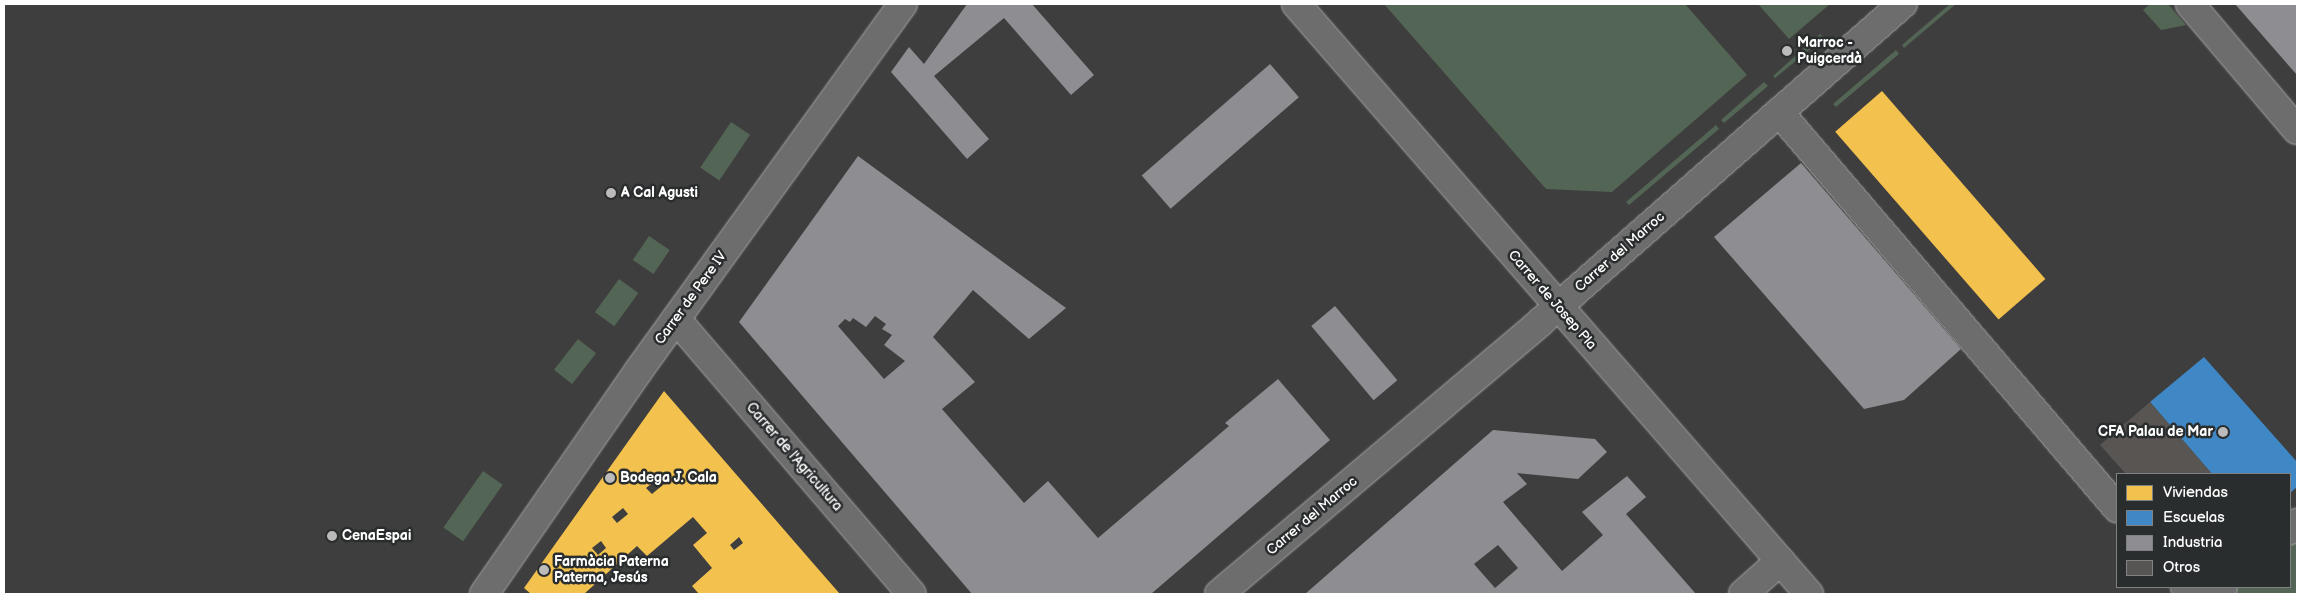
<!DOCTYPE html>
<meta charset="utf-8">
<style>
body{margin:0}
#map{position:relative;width:2301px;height:598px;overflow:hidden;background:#3f3e3e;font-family:"Balsamiq Sans",sans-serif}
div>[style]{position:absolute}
.green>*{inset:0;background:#536554;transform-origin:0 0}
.homes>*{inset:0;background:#f2c14e;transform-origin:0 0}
.schools>*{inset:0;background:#3f88c5}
.industry>*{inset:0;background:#8d8d92;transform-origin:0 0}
.building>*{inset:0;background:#585553}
.roads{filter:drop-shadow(0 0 1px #a9a8a8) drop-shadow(0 0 1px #a9a8a8)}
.minor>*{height:28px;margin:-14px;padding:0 14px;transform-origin:14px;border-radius:14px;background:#6d6d6e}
.dots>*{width:14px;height:14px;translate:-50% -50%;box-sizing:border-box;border:2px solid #2a2d2e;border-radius:50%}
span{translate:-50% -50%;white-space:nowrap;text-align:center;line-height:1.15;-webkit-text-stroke:5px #2a2d2e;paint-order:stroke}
.poi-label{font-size:14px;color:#fff;font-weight:700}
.left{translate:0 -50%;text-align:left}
.right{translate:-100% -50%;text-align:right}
.street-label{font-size:14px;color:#fff}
.frame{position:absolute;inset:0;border:5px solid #fff;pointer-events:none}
.legend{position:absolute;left:2116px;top:473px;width:175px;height:115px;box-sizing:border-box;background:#2a2d2e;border:1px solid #7f8182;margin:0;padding:6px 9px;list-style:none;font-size:15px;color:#fff}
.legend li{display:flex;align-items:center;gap:10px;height:25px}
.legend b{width:25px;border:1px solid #7f8182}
</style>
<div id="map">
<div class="green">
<i style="clip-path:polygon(1384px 4px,1685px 4px,1747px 75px,1612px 192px,1546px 189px)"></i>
<i style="clip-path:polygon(1758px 4px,1830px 4px,1789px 39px)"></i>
<i style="clip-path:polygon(1950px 4px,1956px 4px,1904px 48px,1902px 45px)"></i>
<i style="clip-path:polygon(2150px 4px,2168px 4px,2186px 25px,2161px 30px,2143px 10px)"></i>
<i style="clip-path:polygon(1820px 34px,1824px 38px,1775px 78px,1773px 76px)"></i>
<i style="clip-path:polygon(1896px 50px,1899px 54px,1836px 107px,1833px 104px)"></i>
<i style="clip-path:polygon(1764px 82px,1768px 86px,1724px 123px,1721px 120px)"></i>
<i style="left:731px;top:122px;width:23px;height:55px;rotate:34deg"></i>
<i style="clip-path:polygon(1716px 125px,1719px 129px,1629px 205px,1626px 202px)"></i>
<i style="left:649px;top:236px;width:25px;height:29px;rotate:34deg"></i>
<i style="left:619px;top:279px;width:24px;height:41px;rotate:36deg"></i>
<i style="left:578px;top:339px;width:23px;height:39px;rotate:38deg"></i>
<i style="left:483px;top:471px;width:24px;height:69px;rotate:35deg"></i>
<i style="clip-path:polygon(2297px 535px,2297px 594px,2229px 594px,2238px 587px,2290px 587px,2290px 542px)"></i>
</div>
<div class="homes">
<i style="left:1882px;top:91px;width:249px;height:62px;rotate:49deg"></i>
<i style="clip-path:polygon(evenodd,664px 391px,812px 562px,840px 594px,699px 594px,692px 586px,712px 568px,693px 545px,707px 533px,693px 517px,647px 556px,637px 546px,584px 594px,531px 594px,524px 588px,664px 391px,659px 478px,664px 484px,652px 494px,646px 488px,659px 478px,664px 391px,623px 508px,628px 514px,617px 523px,612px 517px,623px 508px,664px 391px,739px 537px,743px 543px,734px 550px,730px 545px,739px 537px,664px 391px,601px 541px,606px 548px,598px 555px,592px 548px,601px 541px)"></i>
</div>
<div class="schools">
<i style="clip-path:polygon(2204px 357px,2297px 462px,2297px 487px,2290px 493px,2290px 474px,2212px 474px,2150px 402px)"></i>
</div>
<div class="industry">
<i style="clip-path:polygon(967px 4px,1032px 4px,1094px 75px,1071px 95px,1004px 18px,934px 76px,989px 139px,967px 159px,891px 72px,909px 47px,924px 64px)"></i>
<i style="clip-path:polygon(2235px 4px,2297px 4px,2297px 75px)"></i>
<i style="left:1270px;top:64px;width:44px;height:170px;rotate:49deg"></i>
<i style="clip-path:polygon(evenodd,858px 156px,1066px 308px,1029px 339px,973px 290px,933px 337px,975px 382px,942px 409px,1024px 503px,1048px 481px,1098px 538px,1229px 426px,1225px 423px,1278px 379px,1330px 440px,1151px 594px,972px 594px,739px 322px,858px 156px,875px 316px,886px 324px,882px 329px,892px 335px,884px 345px,905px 361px,884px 379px,838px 326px,845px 319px,850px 322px,853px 318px,866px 327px,875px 316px)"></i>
<i style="clip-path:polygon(1801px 163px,1961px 349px,1904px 400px,1864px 409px,1714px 237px)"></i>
<i style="left:1335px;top:306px;width:97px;height:31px;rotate:50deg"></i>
<i style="clip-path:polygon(evenodd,1493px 430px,1595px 439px,1607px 452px,1578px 479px,1517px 473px,1527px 484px,1503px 502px,1562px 571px,1603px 535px,1582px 512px,1627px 476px,1646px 497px,1626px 514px,1696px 594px,1305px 594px,1493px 430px,1498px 545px,1518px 568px,1495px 588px,1474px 564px,1498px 545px)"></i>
</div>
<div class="building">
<i style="clip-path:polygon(2150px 402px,2212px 474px,2126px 474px,2100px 445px)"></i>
</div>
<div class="roads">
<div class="minor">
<i style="left:1296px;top:4px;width:782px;rotate:48.99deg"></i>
<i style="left:2190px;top:4px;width:165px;rotate:49.7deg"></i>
<i style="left:1779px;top:112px;width:521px;rotate:49.52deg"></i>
<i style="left:676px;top:319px;width:362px;rotate:49.4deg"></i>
<i style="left:2290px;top:530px;width:10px;rotate:-45deg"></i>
<i style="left:2185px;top:587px;width:10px;rotate:45deg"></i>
<i style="left:484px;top:594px;width:272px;rotate:-55.3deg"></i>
<i style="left:639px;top:370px;width:451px;rotate:-54.2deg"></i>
<i style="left:1219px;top:594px;width:417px;rotate:-40.2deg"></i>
<i style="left:1537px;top:325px;width:487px;rotate:-41.3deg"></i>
<i style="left:1743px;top:594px;width:50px;rotate:-41.7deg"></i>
<i style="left:2214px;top:594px;width:11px;rotate:-38deg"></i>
</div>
</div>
<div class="dots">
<i style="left:1787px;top:51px;background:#bcbbbb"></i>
<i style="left:611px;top:193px;background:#bcbbbb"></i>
<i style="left:2223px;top:432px;background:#bcbbbb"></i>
<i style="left:610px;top:478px;background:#bcbbbb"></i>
<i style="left:332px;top:536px;background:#bcbbbb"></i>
<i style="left:544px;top:570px;background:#bcbbbb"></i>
</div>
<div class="poi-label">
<span class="left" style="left:1797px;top:51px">Marroc -<br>Puigcerdà</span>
<span class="left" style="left:621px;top:193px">A Cal Agusti</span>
<span class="right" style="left:2213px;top:432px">CFA Palau de Mar</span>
<span class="left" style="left:620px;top:478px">Bodega J. Cala</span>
<span class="left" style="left:342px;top:536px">CenaEspai</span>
<span class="left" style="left:554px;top:570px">Farmàcia Paterna<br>Paterna, Jesús</span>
</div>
<div class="street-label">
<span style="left:1620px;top:252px;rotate:-41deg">Carrer del Marroc</span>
<span style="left:691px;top:298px;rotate:-54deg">Carrer de Pere IV</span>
<span style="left:1552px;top:300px;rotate:49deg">Carrer de Josep Pla</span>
<span style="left:794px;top:457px;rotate:49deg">Carrer de l'Agricultura</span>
<span style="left:1312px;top:516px;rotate:-40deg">Carrer del Marroc</span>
</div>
<div class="frame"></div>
<ul class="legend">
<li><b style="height:14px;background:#f2c14e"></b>Viviendas</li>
<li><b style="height:14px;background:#3f88c5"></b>Escuelas</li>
<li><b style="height:14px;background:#8d8d92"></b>Industria</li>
<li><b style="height:14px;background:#585553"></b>Otros</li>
</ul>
</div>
